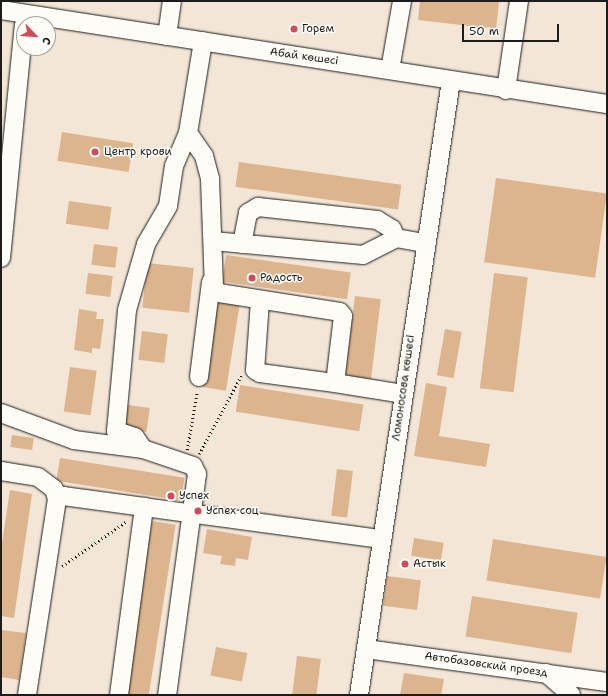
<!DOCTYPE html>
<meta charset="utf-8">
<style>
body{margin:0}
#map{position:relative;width:608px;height:696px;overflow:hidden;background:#f3e6d7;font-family:"Shantell Sans",sans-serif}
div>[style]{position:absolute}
.building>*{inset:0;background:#dcb48d;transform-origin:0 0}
.path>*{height:2.5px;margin-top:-1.25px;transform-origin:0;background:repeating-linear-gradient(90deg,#1c1c1c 0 1px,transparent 0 4px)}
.roads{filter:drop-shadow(0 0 1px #1c1c1c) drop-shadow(0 0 1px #1c1c1c)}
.minor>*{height:18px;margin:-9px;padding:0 9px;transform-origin:9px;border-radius:9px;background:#fdfcf7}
.dots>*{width:11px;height:11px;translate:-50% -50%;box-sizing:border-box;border:2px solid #fdfcf7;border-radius:50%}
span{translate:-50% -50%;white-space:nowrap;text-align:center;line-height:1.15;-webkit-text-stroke:3px #fdfcf7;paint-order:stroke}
.poi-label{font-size:11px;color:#1c1c1c}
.left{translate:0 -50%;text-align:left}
.street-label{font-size:11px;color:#1c1c1c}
.frame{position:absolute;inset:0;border:2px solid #1c1c1c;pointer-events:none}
.north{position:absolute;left:16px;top:16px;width:40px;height:40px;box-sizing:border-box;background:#fdfcf7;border:1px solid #a3a29f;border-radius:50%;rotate:115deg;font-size:11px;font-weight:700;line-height:16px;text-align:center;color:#1c1c1c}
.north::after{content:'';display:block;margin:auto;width:14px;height:18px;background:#d1495b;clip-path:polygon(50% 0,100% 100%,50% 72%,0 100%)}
.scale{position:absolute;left:462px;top:24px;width:97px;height:18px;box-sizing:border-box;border:2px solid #1c1c1c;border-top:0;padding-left:5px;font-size:12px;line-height:14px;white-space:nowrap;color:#1c1c1c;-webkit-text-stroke:3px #fdfcf7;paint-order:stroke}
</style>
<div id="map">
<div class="building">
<i style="clip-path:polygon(420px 1px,499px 2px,496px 29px,418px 20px)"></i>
<i style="left:62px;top:132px;width:72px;height:29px;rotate:9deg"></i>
<i style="left:239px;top:162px;width:164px;height:25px;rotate:8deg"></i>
<i style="left:496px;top:178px;width:112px;height:85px;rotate:8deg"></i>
<i style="left:69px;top:201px;width:43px;height:23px;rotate:8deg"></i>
<i style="left:94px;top:244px;width:24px;height:21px;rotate:7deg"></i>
<i style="left:226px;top:255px;width:126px;height:27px;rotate:8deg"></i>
<i style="left:147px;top:263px;width:47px;height:45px;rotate:6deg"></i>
<i style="left:88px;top:273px;width:25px;height:21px;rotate:7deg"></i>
<i style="left:494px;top:273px;width:34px;height:116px;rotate:7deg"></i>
<i style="left:355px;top:296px;width:26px;height:86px;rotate:7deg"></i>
<i style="left:216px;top:300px;width:24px;height:88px;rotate:9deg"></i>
<i style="clip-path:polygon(79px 309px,97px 312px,96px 319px,104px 319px,100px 349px,92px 348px,92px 353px,74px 350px)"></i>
<i style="left:445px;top:329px;width:17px;height:47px;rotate:10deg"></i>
<i style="left:142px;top:331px;width:26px;height:29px;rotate:7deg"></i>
<i style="left:70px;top:367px;width:27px;height:45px;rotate:8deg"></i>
<i style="clip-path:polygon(426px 383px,447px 387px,439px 436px,490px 444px,486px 467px,414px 456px)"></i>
<i style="left:240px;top:385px;width:125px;height:27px;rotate:9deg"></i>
<i style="left:128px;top:405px;width:22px;height:24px;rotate:8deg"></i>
<i style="left:12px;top:435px;width:22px;height:12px;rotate:8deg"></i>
<i style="left:60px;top:458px;width:126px;height:23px;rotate:9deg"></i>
<i style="left:337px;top:469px;width:16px;height:47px;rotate:7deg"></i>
<i style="clip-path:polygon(10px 490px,32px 494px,14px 618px,1px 616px,1px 550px)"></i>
<i style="left:152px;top:521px;width:24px;height:176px;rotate:9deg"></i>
<i style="clip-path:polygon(207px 529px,252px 537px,248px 560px,236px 558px,235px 566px,220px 564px,222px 556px,203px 553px)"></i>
<i style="left:414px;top:538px;width:30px;height:18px;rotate:9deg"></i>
<i style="left:493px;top:539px;width:115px;height:42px;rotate:9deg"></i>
<i style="left:387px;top:576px;width:34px;height:30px;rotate:7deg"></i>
<i style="left:472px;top:596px;width:107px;height:41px;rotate:9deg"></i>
<i style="clip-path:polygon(1px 630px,26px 633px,19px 680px,1px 677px)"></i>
<i style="left:216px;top:647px;width:32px;height:29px;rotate:11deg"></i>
<i style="left:297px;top:656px;width:24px;height:39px;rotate:7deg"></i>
<i style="clip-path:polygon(404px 673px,444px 679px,441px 695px,400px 695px)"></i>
</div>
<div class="path">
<i style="left:187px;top:450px;width:59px;rotate:-80.2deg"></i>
<i style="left:199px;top:454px;width:91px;rotate:-61.7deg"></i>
<i style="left:62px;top:566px;width:79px;rotate:-34.7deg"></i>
</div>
<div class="roads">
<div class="minor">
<i style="left:1px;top:10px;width:613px;rotate:8.82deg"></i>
<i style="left:167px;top:36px;width:35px;rotate:-82deg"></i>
<i style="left:390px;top:70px;width:70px;rotate:-80.1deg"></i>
<i style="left:506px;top:90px;width:90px;rotate:-81.7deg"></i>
<i style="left:188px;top:133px;width:28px;rotate:55deg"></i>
<i style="left:204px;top:156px;width:24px;rotate:75deg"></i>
<i style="left:210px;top:179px;width:109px;rotate:87.9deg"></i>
<i style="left:214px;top:288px;width:7px;rotate:45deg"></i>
<i style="left:219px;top:293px;width:122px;rotate:8.9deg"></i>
<i style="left:340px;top:312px;width:5px;rotate:53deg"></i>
<i style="left:343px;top:316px;width:67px;rotate:96.8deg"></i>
<i style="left:335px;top:383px;width:70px;rotate:9.1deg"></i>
<i style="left:213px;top:241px;width:151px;rotate:5.3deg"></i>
<i style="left:363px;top:255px;width:37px;rotate:-27deg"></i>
<i style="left:396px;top:238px;width:29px;rotate:10deg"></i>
<i style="left:242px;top:244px;width:32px;rotate:-79deg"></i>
<i style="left:248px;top:213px;width:12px;rotate:-31deg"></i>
<i style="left:258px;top:207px;width:120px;rotate:6.2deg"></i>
<i style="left:377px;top:220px;width:17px;rotate:31deg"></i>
<i style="left:392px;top:229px;width:10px;rotate:66deg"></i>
<i style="left:1px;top:258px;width:234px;rotate:-84.4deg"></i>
<i style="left:260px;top:301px;width:69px;rotate:94.1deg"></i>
<i style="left:255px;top:370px;width:6px;rotate:31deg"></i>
<i style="left:260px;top:373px;width:76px;rotate:7.6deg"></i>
<i style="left:199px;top:377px;width:96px;rotate:-82.8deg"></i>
<i style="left:1px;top:413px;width:78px;rotate:20.3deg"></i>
<i style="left:74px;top:440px;width:70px;rotate:7.4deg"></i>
<i style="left:143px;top:449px;width:53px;rotate:18.8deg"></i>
<i style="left:193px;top:466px;width:9px;rotate:63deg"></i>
<i style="left:197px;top:474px;width:223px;rotate:97.7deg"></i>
<i style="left:143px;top:449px;width:14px;rotate:-124deg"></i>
<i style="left:135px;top:437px;width:20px;rotate:-162deg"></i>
<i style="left:116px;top:431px;width:121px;rotate:-84.8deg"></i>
<i style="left:127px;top:310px;width:69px;rotate:-73.9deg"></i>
<i style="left:146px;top:244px;width:44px;rotate:-59.9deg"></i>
<i style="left:168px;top:206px;width:40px;rotate:-81.5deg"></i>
<i style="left:174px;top:166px;width:36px;rotate:-67deg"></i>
<i style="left:188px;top:133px;width:93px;rotate:-80.7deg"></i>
<i style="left:1px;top:471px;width:37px;rotate:9deg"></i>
<i style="left:38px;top:477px;width:20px;rotate:37deg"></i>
<i style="left:54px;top:489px;width:10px;rotate:73deg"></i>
<i style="left:366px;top:649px;width:243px;rotate:7.8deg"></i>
<i style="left:546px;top:673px;width:33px;rotate:41deg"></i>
<i style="left:27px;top:695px;width:198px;rotate:-81.3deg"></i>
<i style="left:57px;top:499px;width:7px;rotate:-27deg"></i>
<i style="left:63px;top:496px;width:82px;rotate:7.7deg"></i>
<i style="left:119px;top:695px;width:190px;rotate:-82.4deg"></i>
<i style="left:144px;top:507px;width:240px;rotate:7.7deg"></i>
<i style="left:359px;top:695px;width:621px;rotate:-81.48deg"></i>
</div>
</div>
<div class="dots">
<i style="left:294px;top:29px;background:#d1495b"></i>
<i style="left:95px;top:152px;background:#d1495b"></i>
<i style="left:252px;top:278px;background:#d1495b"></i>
<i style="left:171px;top:496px;background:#d1495b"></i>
<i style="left:198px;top:511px;background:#d1495b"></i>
<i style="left:405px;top:564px;background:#d1495b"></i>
</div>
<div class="poi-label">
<span class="left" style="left:302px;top:29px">Горем</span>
<span class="left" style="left:104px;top:152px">Центр крови</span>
<span class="left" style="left:260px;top:278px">Радость</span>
<span class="left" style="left:179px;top:496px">Успех</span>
<span class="left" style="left:206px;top:511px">Успех соц</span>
<span class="left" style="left:413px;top:564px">Астык</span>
</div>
<div class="street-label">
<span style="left:304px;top:57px;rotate:8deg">Абай көшесі</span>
<span style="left:404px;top:388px;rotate:-82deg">Ломоносова көшесі</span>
<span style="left:486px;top:665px;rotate:8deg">Автобазовский проезд</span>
</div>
<div class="frame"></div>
<div class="north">С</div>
<div class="scale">50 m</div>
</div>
